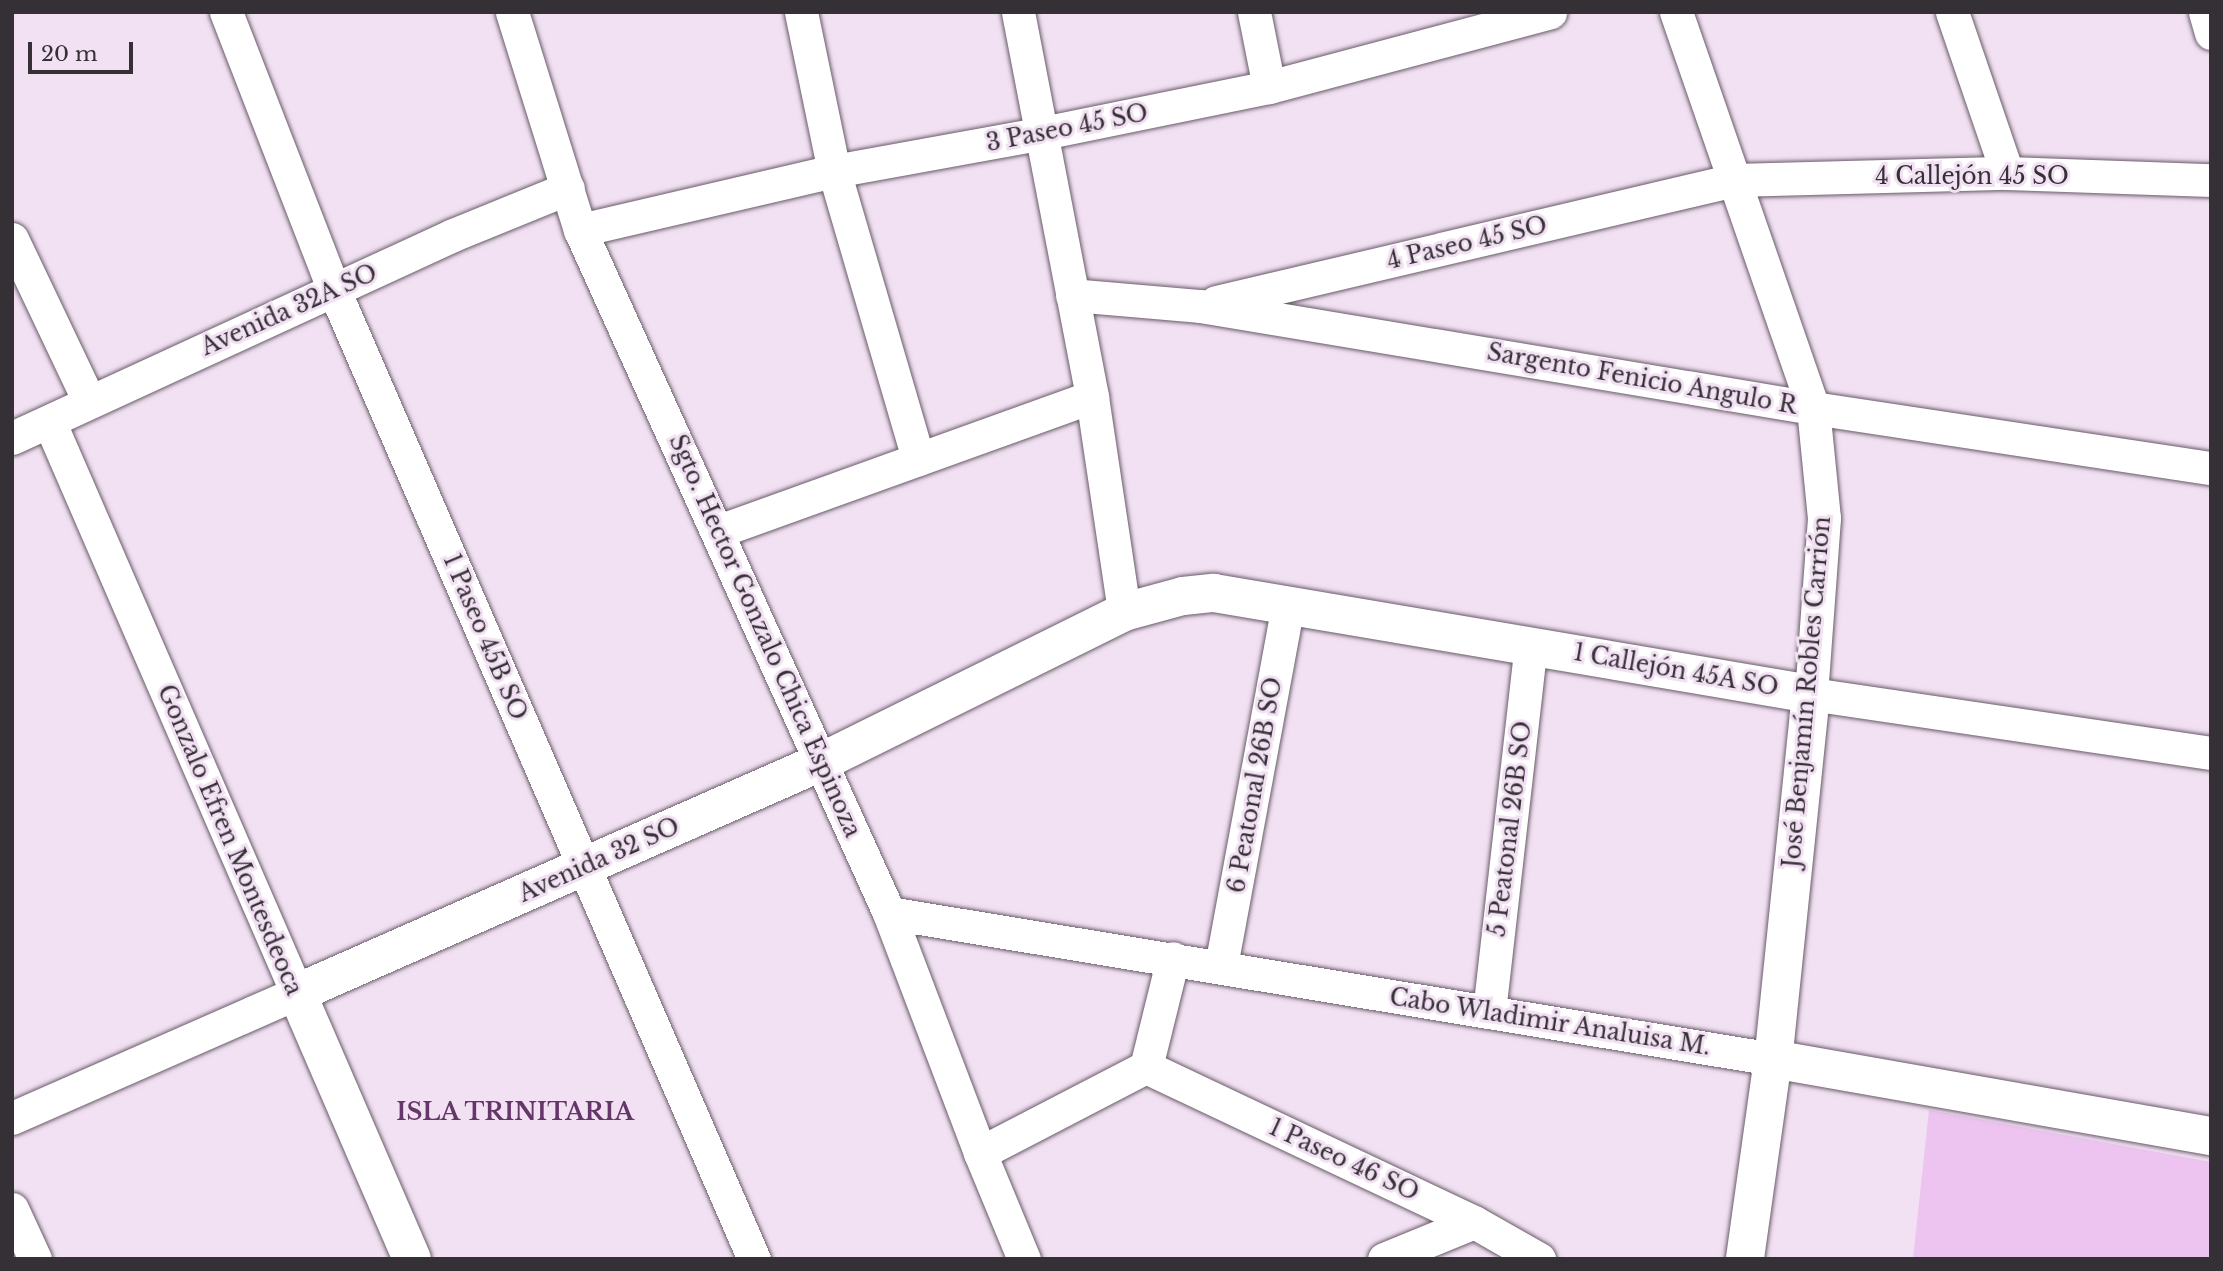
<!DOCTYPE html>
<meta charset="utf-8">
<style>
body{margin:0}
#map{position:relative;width:2223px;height:1271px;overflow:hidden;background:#f1e1f2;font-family:"Libre Baskerville",serif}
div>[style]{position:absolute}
.green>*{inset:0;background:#edc3f0}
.roads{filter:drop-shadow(0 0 2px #695b69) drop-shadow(0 0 2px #695b69)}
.minor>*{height:33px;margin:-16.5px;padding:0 16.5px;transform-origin:16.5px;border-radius:16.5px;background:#fff}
.tertiary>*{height:38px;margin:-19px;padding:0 19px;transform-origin:19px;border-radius:19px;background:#fff}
span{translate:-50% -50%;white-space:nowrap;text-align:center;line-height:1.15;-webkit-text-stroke:6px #f1e1f2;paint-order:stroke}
.street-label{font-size:23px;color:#352f36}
.neighbourhood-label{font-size:24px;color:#653669;font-weight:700}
.frame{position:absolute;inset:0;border:14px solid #352f36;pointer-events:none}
.scale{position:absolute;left:28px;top:42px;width:105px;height:32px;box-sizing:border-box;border:4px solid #352f36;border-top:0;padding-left:9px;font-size:21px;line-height:24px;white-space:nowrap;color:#352f36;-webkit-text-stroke:5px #f1e1f2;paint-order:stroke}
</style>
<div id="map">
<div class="green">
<i style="clip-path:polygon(1929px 1110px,2211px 1162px,2211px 1259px,1913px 1259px)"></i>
</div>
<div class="roads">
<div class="minor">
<i style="left:226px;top:12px;width:298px;rotate:68.8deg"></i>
<i style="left:334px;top:290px;width:1056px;rotate:66.57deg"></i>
<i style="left:512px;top:12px;width:228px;rotate:72.7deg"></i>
<i style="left:580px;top:230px;width:750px;rotate:65.66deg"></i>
<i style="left:889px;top:913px;width:257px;rotate:69.2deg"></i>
<i style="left:980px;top:1153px;width:115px;rotate:67.5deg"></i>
<i style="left:801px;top:12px;width:162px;rotate:78.3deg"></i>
<i style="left:834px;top:171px;width:300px;rotate:73.7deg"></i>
<i style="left:1018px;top:12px;width:392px;rotate:79.1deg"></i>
<i style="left:1092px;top:397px;width:217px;rotate:81.5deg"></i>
<i style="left:1254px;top:12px;width:76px;rotate:78.7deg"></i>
<i style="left:1676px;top:12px;width:419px;rotate:70.9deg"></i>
<i style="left:1813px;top:408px;width:111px;rotate:84.3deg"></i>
<i style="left:1824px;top:518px;width:176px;rotate:94.2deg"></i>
<i style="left:1811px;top:694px;width:404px;rotate:8.4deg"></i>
<i style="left:1952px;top:12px;width:170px;rotate:71.1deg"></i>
<i style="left:2205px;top:12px;width:22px;rotate:74deg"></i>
<i style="left:580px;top:230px;width:261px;rotate:-13.1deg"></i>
<i style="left:834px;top:171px;width:212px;rotate:-10.3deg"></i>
<i style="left:1043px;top:133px;width:231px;rotate:-11.5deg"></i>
<i style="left:1269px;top:87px;width:291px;rotate:-14.9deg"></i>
<i style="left:12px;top:239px;width:179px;rotate:64.6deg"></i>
<i style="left:1072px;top:295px;width:128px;rotate:4.9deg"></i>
<i style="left:1200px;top:306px;width:621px;rotate:9.45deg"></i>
<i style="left:1813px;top:408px;width:402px;rotate:8.6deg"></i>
<i style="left:1216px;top:302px;width:532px;rotate:-13.25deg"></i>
<i style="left:1734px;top:180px;width:273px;rotate:-1.5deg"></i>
<i style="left:2007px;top:173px;width:204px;rotate:2deg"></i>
<i style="left:12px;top:438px;width:485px;rotate:-24.7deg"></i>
<i style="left:453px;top:235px;width:124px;rotate:-22.2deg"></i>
<i style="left:719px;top:531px;width:396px;rotate:-19.8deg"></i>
<i style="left:889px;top:913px;width:896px;rotate:9.38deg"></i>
<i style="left:1221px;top:966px;width:369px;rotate:-79.5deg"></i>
<i style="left:1489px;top:1012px;width:369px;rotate:-83.5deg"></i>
<i style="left:1146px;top:1067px;width:363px;rotate:25.3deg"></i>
<i style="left:1474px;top:1222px;width:75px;rotate:29.6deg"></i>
<i style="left:12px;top:1118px;width:311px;rotate:-23.7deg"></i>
<i style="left:297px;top:993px;width:623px;rotate:-113.44deg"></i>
<i style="left:980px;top:1153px;width:187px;rotate:-27.4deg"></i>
<i style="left:1146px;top:1067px;width:112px;rotate:-76.1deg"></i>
<i style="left:12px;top:1209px;width:55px;rotate:65.3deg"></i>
<i style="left:1384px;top:1259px;width:97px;rotate:-22.3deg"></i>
</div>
<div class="tertiary">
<i style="left:1773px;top:1059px;width:445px;rotate:10deg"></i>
<i style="left:412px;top:1259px;width:290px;rotate:-113.4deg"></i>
<i style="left:297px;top:993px;width:573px;rotate:-23.79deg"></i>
<i style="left:821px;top:762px;width:338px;rotate:-26.3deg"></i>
<i style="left:1124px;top:612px;width:61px;rotate:-15.2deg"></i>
<i style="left:1183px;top:596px;width:31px;rotate:-6deg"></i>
<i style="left:1214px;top:593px;width:605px;rotate:9.6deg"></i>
<i style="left:1811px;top:694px;width:367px;rotate:95.9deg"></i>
<i style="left:1773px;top:1059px;width:202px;rotate:98deg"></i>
</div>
</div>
<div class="street-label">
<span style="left:1067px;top:128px;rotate:-11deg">3 Paseo 45 SO</span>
<span style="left:1972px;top:176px">4 Callejón 45 SO</span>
<span style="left:1467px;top:243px;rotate:-13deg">4 Paseo 45 SO</span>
<span style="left:289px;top:310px;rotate:-24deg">Avenida 32A SO</span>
<span style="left:1642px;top:379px;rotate:10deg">Sargento Fenicio Angulo R</span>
<span style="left:765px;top:636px;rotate:66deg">Sgto. Hector Gonzalo Chica Espinoza</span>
<span style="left:485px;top:637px;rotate:67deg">1 Paseo 45B SO</span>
<span style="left:1676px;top:670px;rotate:10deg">1 Callejón 45A SO</span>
<span style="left:1807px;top:692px;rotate:-85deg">José Benjamín Robles Carrión</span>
<span style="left:1255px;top:785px;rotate:-80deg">6 Peatonal 26B SO</span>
<span style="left:1510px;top:829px;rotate:-83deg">5 Peatonal 26B SO</span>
<span style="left:230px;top:840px;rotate:67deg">Gonzalo Efren Montesdeoca</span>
<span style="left:599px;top:860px;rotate:-24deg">Avenida 32 SO</span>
<span style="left:1550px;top:1022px;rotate:9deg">Cabo Wladimir Analuisa M.</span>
<span style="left:1344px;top:1160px;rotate:25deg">1 Paseo 46 SO</span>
</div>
<div class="neighbourhood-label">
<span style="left:515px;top:1112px">ISLA TRINITARIA</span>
</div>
<div class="frame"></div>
<div class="scale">20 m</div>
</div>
